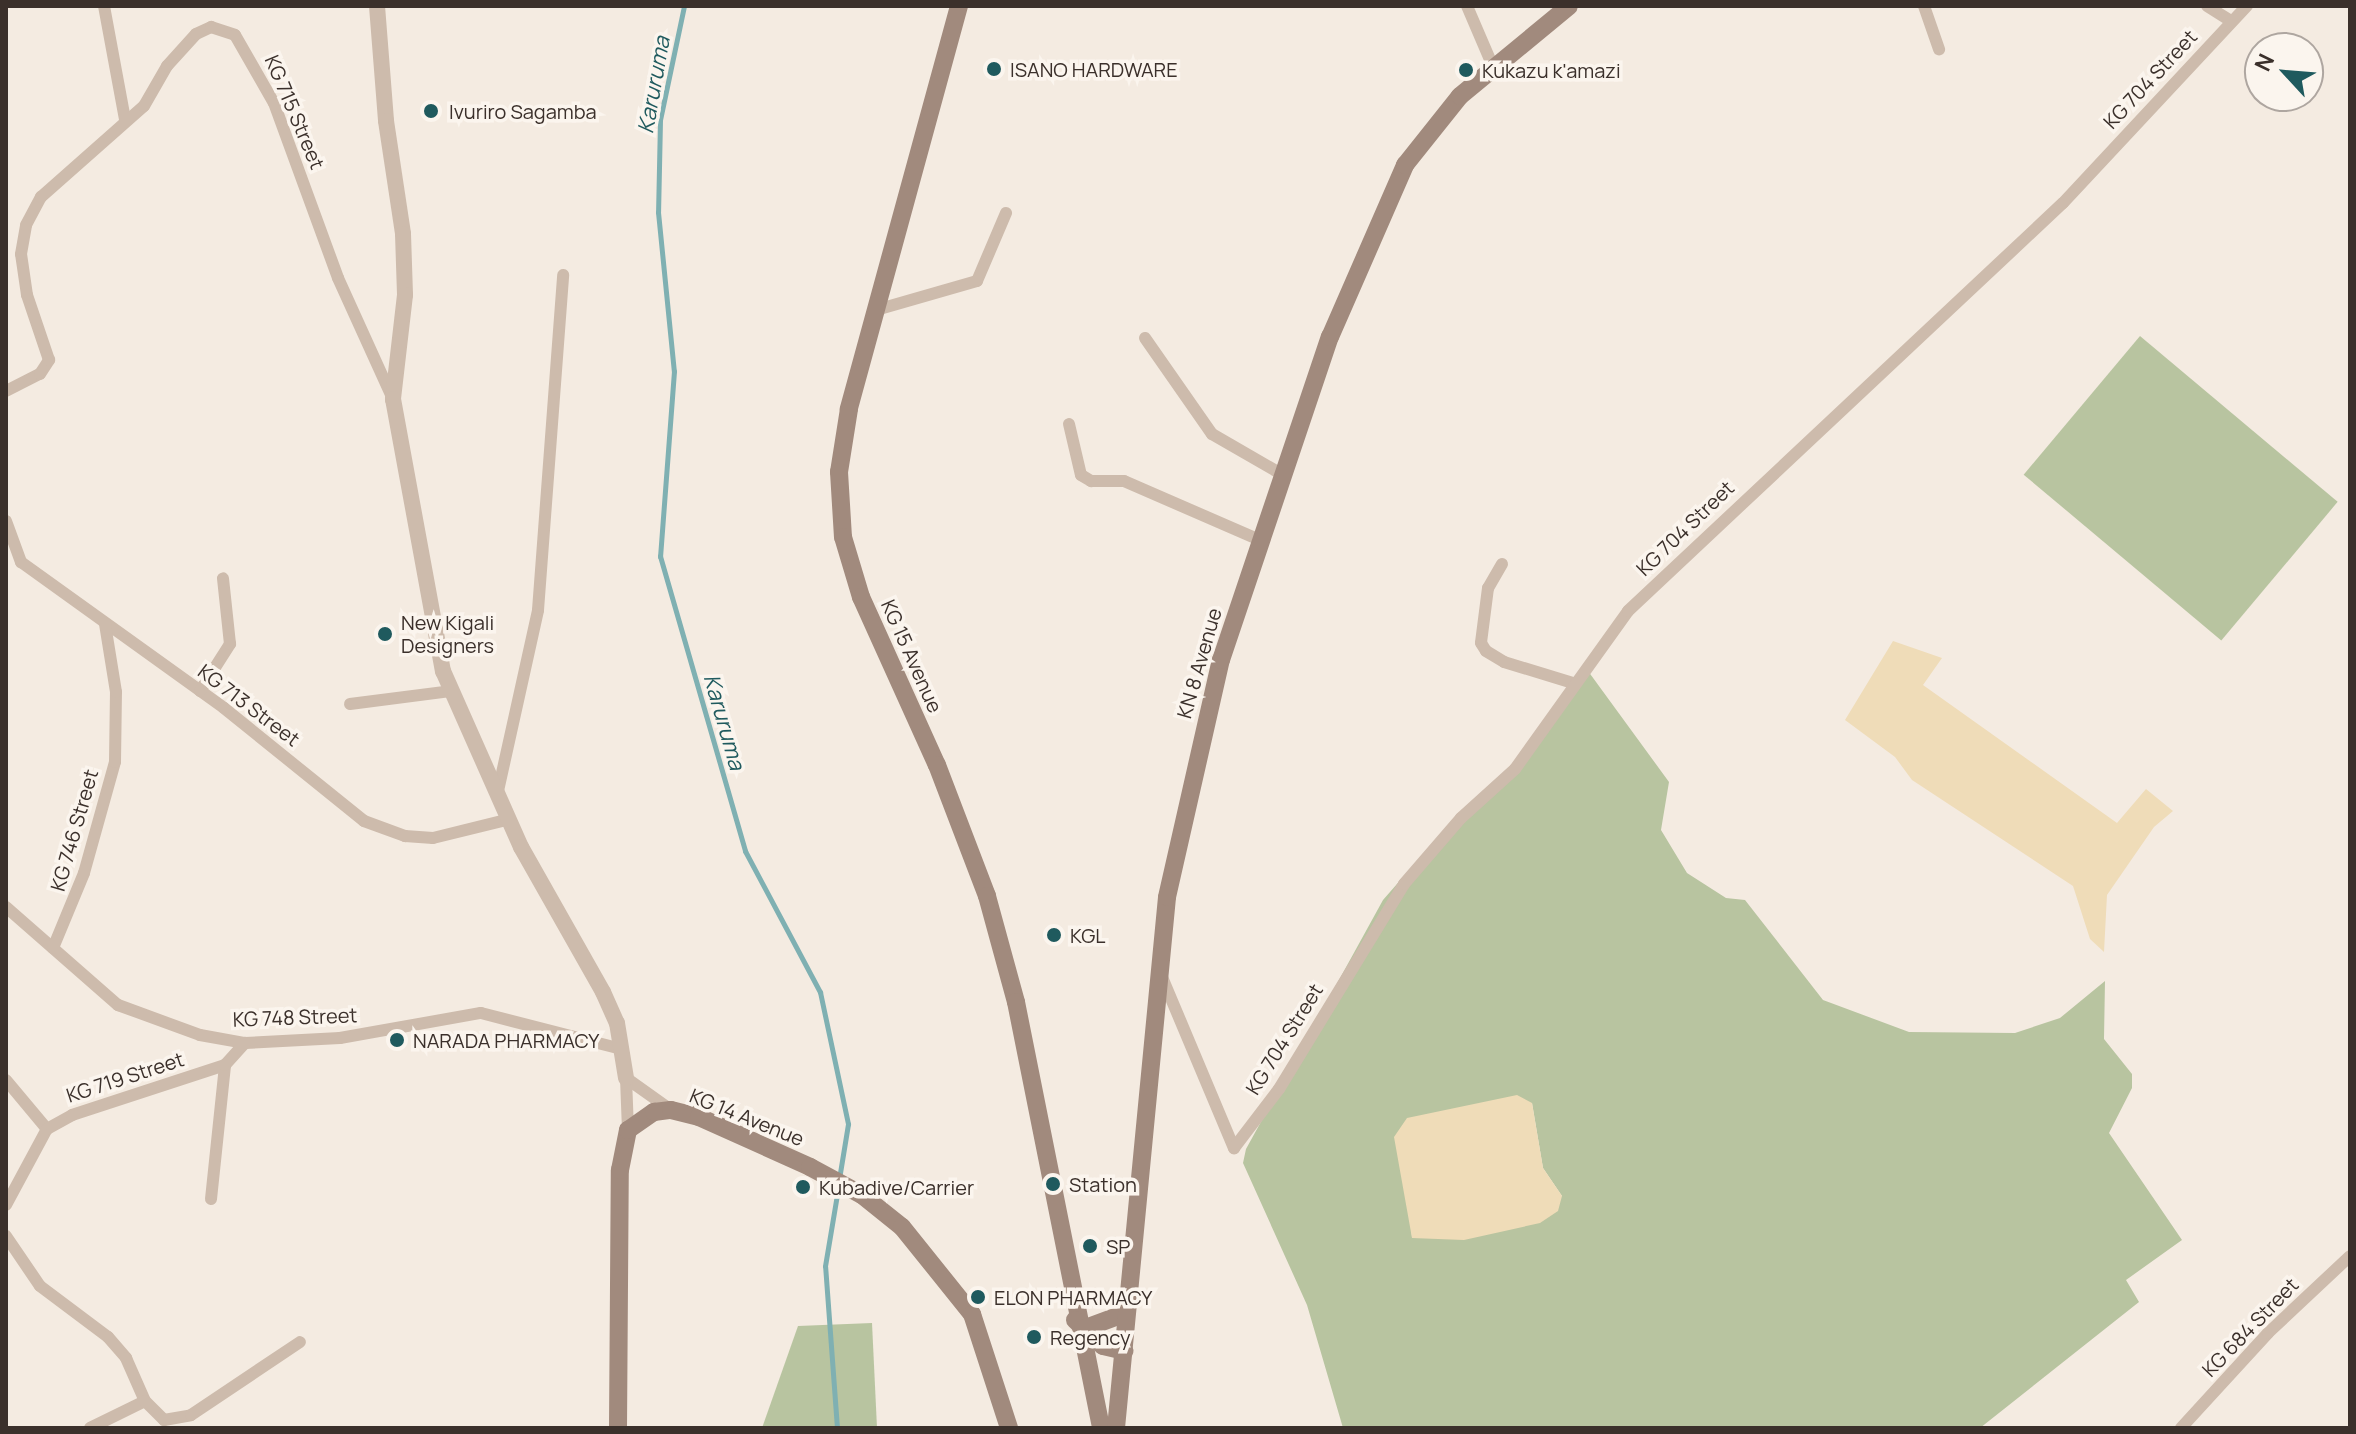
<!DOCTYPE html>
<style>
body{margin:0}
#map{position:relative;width:2356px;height:1434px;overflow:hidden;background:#f4ebe1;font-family:Manrope,sans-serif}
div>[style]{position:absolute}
.green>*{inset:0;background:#b8c4a0;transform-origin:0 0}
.sand>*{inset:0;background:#efdcb8}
.stream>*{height:5px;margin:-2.5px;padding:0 2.5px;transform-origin:2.5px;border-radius:2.5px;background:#7fb0b2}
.minor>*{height:12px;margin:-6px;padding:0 6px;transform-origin:6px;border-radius:6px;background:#cdbbac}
.tertiary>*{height:16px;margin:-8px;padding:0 8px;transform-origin:8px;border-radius:8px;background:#cdbbac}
.secondary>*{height:18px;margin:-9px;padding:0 9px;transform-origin:9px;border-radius:9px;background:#a18a7d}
.dots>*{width:22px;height:22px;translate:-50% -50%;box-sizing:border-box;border:4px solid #fbf5ee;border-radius:50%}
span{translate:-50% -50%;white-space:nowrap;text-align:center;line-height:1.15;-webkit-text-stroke:7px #fbf5ee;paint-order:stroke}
.poi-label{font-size:20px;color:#3b302b}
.left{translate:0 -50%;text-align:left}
.street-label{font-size:20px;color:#3b302b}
.water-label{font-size:22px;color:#1f5a5e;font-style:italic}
.frame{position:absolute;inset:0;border:8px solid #3b302b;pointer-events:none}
.north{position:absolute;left:2244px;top:32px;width:80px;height:80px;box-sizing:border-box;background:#fbf5ee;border:2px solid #aea6a0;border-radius:50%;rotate:296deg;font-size:22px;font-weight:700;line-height:32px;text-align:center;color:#3b302b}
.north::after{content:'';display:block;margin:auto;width:28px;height:36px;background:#1f5a5e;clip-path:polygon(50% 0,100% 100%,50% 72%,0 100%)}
</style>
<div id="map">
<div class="green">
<i style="left:2140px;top:336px;width:258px;height:181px;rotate:40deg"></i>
<i style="clip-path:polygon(evenodd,1588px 671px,1669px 782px,1661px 830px,1687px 873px,1726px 898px,1745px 900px,1823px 1000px,1909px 1032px,2015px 1033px,2060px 1018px,2105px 981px,2104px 1039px,2132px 1074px,2132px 1088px,2109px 1133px,2182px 1240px,2126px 1280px,2139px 1302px,1980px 1428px,1343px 1428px,1307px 1305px,1243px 1163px,1246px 1149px,1383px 900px,1431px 845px,1523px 766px,1588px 671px,1532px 1103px,1543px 1168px,1562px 1196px,1412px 1237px,1407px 1186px,1532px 1103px)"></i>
<i style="clip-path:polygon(872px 1323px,877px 1428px,762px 1428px,798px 1326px)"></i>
</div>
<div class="sand">
<i style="clip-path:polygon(1893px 641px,1942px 658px,1923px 685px,2117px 823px,2146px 789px,2173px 811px,2154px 827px,2107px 895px,2104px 952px,2090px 939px,2073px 886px,1912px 780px,1895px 757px,1845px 720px)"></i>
<i style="clip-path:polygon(1517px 1095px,1532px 1103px,1543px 1168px,1562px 1196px,1558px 1211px,1540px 1223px,1464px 1240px,1412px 1238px,1394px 1137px,1407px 1118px)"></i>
</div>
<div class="stream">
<i style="left:684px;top:6px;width:116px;rotate:101.9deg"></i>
<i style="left:660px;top:120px;width:92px;rotate:91.2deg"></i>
<i style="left:658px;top:212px;width:160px;rotate:84.3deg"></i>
<i style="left:674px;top:371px;width:186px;rotate:94.3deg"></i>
<i style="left:660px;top:556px;width:307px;rotate:73.9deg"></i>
<i style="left:745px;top:851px;width:160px;rotate:62deg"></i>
<i style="left:820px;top:992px;width:135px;rotate:78deg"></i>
<i style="left:848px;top:1124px;width:56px;rotate:99.3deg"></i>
<i style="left:837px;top:1428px;width:162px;rotate:-94.2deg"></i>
<i style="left:825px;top:1266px;width:79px;rotate:-80.5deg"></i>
</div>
<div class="minor">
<i style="left:104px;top:6px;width:115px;rotate:79.5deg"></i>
<i style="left:1467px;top:6px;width:69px;rotate:66.8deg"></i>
<i style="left:1924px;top:6px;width:46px;rotate:70.8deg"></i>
<i style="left:2207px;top:6px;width:28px;rotate:32deg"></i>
<i style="left:876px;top:310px;width:105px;rotate:-16deg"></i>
<i style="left:977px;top:281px;width:74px;rotate:-66.9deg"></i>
<i style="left:1145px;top:338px;width:117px;rotate:55.1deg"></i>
<i style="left:1212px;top:434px;width:82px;rotate:30deg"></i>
<i style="left:6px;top:391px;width:38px;rotate:-27deg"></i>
<i style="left:40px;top:374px;width:17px;rotate:-57deg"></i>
<i style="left:49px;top:360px;width:69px;rotate:-108.7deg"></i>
<i style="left:27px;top:295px;width:41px;rotate:-98.3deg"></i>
<i style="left:21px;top:254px;width:29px;rotate:-80deg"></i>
<i style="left:26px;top:225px;width:32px;rotate:-62deg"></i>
<i style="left:41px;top:197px;width:137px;rotate:-41.5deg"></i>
<i style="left:144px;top:106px;width:46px;rotate:-60.1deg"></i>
<i style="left:167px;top:66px;width:43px;rotate:-47.8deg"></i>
<i style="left:196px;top:34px;width:17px;rotate:-25deg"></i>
<i style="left:211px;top:27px;width:25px;rotate:18deg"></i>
<i style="left:235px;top:35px;width:78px;rotate:60.2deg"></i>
<i style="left:274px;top:103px;width:186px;rotate:69.9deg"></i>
<i style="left:338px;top:278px;width:133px;rotate:65.6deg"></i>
<i style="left:1069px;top:424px;width:52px;rotate:76.8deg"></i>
<i style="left:1081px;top:475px;width:12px;rotate:31deg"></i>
<i style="left:1091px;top:481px;width:33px"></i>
<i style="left:1124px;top:481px;width:148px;rotate:23.5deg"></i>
<i style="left:6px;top:521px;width:44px;rotate:69.9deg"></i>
<i style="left:21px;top:562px;width:250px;rotate:35.7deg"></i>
<i style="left:224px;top:708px;width:180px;rotate:38.9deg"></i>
<i style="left:364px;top:821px;width:44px;rotate:20.1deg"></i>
<i style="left:405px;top:836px;width:28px;rotate:4deg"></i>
<i style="left:433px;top:838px;width:79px;rotate:-13.9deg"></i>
<i style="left:1502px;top:564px;width:28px;rotate:120deg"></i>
<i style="left:1488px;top:588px;width:55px;rotate:97.3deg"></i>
<i style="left:1481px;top:643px;width:9px;rotate:58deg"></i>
<i style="left:1486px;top:651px;width:21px;rotate:31deg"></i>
<i style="left:1504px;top:662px;width:72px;rotate:16.9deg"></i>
<i style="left:200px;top:691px;width:56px;rotate:-57.4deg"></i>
<i style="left:230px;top:644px;width:66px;rotate:-96.1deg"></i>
<i style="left:350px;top:704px;width:103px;rotate:-7.3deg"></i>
<i style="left:498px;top:791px;width:185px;rotate:-77.5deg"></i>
<i style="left:538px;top:610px;width:336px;rotate:-85.7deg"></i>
<i style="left:6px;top:907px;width:149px;rotate:41.2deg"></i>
<i style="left:118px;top:1005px;width:87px;rotate:20.1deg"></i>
<i style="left:200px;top:1035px;width:46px;rotate:10.1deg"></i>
<i style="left:245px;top:1043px;width:95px;rotate:-3deg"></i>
<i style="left:340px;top:1038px;width:143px;rotate:-10.1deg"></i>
<i style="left:481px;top:1013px;width:145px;rotate:14.4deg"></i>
<i style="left:53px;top:948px;width:81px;rotate:-67.5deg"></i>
<i style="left:84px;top:873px;width:115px;rotate:-74.4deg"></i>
<i style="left:115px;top:762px;width:70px;rotate:-89.2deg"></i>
<i style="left:116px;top:692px;width:69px;rotate:-99.2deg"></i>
<i style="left:1162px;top:977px;width:186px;rotate:67.2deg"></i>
<i style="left:1234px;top:1148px;width:74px;rotate:-52.7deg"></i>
<i style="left:1279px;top:1089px;width:240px;rotate:-58.6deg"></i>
<i style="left:1404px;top:884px;width:87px;rotate:-49.2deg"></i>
<i style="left:1461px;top:818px;width:73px;rotate:-42.2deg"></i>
<i style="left:1515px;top:769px;width:194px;rotate:-54.4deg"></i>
<i style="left:1628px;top:611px;width:596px;rotate:-43.17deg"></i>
<i style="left:2063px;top:203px;width:270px;rotate:-47deg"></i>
<i style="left:626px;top:1078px;width:55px;rotate:35.4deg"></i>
<i style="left:626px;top:1078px;width:52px;rotate:87.8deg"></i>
<i style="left:6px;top:1080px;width:64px;rotate:50.1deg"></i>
<i style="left:211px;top:1199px;width:135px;rotate:-84deg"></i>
<i style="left:6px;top:1205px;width:86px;rotate:-61.7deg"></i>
<i style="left:47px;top:1129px;width:29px;rotate:-29deg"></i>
<i style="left:72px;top:1115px;width:161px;rotate:-18.1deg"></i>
<i style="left:225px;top:1065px;width:30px;rotate:-48deg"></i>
<i style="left:6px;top:1236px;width:60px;rotate:55.8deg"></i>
<i style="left:40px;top:1286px;width:85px;rotate:36.9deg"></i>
<i style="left:108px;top:1337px;width:28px;rotate:49deg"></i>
<i style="left:126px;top:1358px;width:47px;rotate:66.2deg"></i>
<i style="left:90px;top:1428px;width:61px;rotate:-26.1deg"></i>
<i style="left:145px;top:1401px;width:27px;rotate:45deg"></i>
<i style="left:164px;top:1420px;width:27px;rotate:-10deg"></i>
<i style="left:191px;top:1415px;width:131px;rotate:-33.8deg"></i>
<i style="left:2181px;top:1428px;width:129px;rotate:-47.5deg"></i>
<i style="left:2268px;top:1333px;width:112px;rotate:-43.2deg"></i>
</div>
<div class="tertiary">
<i style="left:377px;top:6px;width:115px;rotate:85.5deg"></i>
<i style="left:386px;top:121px;width:114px;rotate:81.4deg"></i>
<i style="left:403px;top:234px;width:61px;rotate:88.1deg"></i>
<i style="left:405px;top:295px;width:105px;rotate:96.6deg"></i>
<i style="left:393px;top:399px;width:277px;rotate:79.6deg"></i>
<i style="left:443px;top:671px;width:193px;rotate:66.1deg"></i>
<i style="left:521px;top:847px;width:167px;rotate:60.5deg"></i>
<i style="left:603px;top:992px;width:34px;rotate:66deg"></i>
<i style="left:617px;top:1023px;width:56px;rotate:80.7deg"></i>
</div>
<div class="secondary">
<i style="left:959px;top:6px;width:418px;rotate:105.3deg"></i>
<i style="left:849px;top:409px;width:64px;rotate:99deg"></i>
<i style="left:839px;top:472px;width:65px;rotate:86.5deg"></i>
<i style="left:843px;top:537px;width:63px;rotate:73.3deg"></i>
<i style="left:861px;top:597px;width:184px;rotate:65.7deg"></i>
<i style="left:937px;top:765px;width:140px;rotate:69.1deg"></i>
<i style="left:987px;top:896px;width:110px;rotate:74.7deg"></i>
<i style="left:1016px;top:1002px;width:434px;rotate:78.7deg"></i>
<i style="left:1075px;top:1320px;width:38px;rotate:43deg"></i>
<i style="left:1103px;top:1346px;width:22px;rotate:13deg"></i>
<i style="left:1083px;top:1329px;width:46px;rotate:-20.4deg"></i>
<i style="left:618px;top:1428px;width:258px;rotate:-89.6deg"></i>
<i style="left:620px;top:1170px;width:41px;rotate:-78.7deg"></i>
<i style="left:628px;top:1130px;width:32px;rotate:-35deg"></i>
<i style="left:654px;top:1112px;width:17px;rotate:-7deg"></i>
<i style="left:671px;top:1110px;width:29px;rotate:14deg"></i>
<i style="left:699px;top:1117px;width:122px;rotate:24.2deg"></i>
<i style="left:810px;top:1167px;width:59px;rotate:28.3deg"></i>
<i style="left:862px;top:1195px;width:51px;rotate:38.7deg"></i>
<i style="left:902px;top:1227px;width:112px;rotate:51.2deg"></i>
<i style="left:972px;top:1314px;width:120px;rotate:72deg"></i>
<i style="left:1116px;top:1428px;width:533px;rotate:-84.51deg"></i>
<i style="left:1167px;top:897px;width:243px;rotate:-77.2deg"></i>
<i style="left:1221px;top:660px;width:341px;rotate:-71.4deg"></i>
<i style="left:1330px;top:337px;width:188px;rotate:-66.4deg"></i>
<i style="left:1405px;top:165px;width:88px;rotate:-51.4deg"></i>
<i style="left:1460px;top:96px;width:141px;rotate:-39.5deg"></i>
</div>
<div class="dots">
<i style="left:994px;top:69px;background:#1f5a5e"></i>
<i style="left:1466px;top:70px;background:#1f5a5e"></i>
<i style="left:431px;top:111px;background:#1f5a5e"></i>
<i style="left:385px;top:634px;background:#1f5a5e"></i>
<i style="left:1054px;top:935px;background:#1f5a5e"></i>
<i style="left:397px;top:1040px;background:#1f5a5e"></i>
<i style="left:1053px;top:1184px;background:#1f5a5e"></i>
<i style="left:803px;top:1187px;background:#1f5a5e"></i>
<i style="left:1090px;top:1246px;background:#1f5a5e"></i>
<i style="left:978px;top:1297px;background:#1f5a5e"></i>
<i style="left:1034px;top:1337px;background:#1f5a5e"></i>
</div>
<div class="poi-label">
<span class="left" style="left:1010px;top:69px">ISANO HARDWARE</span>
<span class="left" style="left:1482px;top:70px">Kukazu k'amazi</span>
<span class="left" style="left:449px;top:111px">Ivuriro Sagamba</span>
<span class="left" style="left:401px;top:634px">New Kigali<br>Designers</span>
<span class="left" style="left:1070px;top:935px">KGL</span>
<span class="left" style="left:413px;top:1040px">NARADA PHARMACY</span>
<span class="left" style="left:1069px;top:1184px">Station</span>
<span class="left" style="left:819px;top:1187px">Kubadive/Carrier</span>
<span class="left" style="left:1106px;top:1246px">SP</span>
<span class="left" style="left:994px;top:1297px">ELON PHARMACY</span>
<span class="left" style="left:1050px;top:1337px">Regency</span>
</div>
<div class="street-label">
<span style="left:2150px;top:79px;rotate:-47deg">KG 704 Street</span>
<span style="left:295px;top:112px;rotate:67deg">KG 715 Street</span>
<span style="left:1685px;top:528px;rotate:-44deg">KG 704 Street</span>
<span style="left:912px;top:656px;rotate:66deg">KG 15 Avenue</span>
<span style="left:1199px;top:663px;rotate:-74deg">KN 8 Avenue</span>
<span style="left:249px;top:705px;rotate:37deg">KG 713 Street</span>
<span style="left:74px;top:830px;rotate:-74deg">KG 746 Street</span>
<span style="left:295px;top:1017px;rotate:-2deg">KG 748 Street</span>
<span style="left:1284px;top:1039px;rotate:-58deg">KG 704 Street</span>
<span style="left:125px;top:1077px;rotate:-18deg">KG 719 Street</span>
<span style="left:747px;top:1117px;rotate:22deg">KG 14 Avenue</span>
<span style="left:2250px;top:1327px;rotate:-46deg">KG 684 Street</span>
</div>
<div class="water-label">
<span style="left:654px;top:85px;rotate:-80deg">Karuruma</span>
<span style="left:724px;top:722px;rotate:74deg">Karuruma</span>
</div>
<div class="frame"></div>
<div class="north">N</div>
</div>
